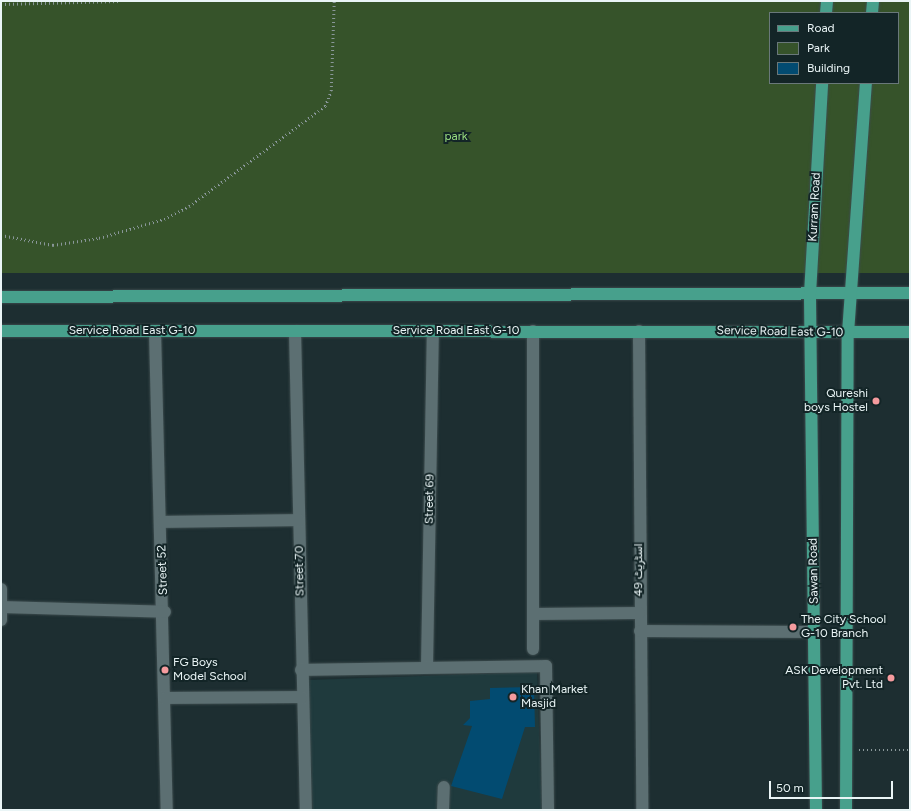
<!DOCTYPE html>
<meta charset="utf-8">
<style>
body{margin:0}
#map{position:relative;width:911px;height:811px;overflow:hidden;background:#1d2e31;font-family:Figtree,Vazirmatn,sans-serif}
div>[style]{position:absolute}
.built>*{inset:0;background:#1f3a3d;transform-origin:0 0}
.green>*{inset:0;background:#36532a}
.building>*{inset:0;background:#024b71}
.path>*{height:2.5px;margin-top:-1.25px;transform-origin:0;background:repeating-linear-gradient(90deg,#899799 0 1px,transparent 0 4px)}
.roads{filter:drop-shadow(0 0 1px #3d4c4e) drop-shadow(0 0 1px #3d4c4e)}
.minor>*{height:12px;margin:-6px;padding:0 6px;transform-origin:6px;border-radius:6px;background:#5c6f72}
.major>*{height:12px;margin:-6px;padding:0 6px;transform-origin:6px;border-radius:6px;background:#47a08c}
.dots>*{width:11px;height:11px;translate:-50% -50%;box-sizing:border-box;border:2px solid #132527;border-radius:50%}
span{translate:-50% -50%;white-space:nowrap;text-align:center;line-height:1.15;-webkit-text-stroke:4px #132527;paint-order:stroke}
.park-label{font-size:12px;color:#9ade81}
.street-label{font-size:12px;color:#eaf5f6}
.poi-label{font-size:12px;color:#eaf5f6}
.right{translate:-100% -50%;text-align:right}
.left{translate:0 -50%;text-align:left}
.frame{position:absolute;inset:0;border:2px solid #eaf5f6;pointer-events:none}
.legend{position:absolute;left:769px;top:12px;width:130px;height:72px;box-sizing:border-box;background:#132527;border:1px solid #69787a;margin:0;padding:5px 7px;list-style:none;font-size:12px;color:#eaf5f6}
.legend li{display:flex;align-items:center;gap:8px;height:20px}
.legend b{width:20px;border:1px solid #69787a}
.scale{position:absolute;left:769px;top:781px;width:124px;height:18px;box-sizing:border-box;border:2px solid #eaf5f6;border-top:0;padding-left:5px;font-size:12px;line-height:14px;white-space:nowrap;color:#eaf5f6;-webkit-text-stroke:3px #132527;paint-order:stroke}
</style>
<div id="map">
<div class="built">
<i style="left:537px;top:672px;width:138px;height:229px;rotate:88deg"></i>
</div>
<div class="green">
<i style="clip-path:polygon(evenodd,1px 1px,910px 1px,910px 273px,1px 273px,1px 1px,770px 13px,898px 13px,898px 83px,770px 83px,770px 13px)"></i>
</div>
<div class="building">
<i style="clip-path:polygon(534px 687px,535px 727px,525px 727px,502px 799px,451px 786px,472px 726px,463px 725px,470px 718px,470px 701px,490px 699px,490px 688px)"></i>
</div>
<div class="path">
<i style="left:1px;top:4px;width:119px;rotate:-1.4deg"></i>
<i style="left:1px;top:235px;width:53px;rotate:10.9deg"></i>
<i style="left:53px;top:245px;width:47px;rotate:-8.7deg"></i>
<i style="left:99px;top:238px;width:68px;rotate:-16.3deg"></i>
<i style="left:164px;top:219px;width:28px;rotate:-27deg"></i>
<i style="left:189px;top:206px;width:169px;rotate:-36.3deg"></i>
<i style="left:325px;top:106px;width:16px;rotate:-68deg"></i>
<i style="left:331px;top:91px;width:90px;rotate:-88.1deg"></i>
<i style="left:859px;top:750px;width:51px"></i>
</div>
<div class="roads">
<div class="minor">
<i style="left:155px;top:331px;width:479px;rotate:88.6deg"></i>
<i style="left:295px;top:331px;width:479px;rotate:88.7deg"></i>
<i style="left:639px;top:331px;width:479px;rotate:89.6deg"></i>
<i style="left:162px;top:522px;width:137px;rotate:-0.8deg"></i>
<i style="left:1px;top:589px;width:31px;rotate:90deg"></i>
<i style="left:1px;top:607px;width:164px;rotate:1.7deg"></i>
<i style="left:533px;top:614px;width:106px;rotate:-0.5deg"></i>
<i style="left:640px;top:631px;width:174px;rotate:0.3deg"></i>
<i style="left:533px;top:649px;width:318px;rotate:-90deg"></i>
<i style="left:427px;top:667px;width:336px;rotate:-89deg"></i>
<i style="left:301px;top:670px;width:245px;rotate:-0.9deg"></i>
<i style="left:546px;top:666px;width:144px;rotate:89.2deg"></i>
<i style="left:165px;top:698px;width:137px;rotate:-0.4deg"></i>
<i style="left:443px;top:810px;width:23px;rotate:-88deg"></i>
</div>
<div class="major">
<i style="left:826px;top:13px;width:12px;rotate:-85deg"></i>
<i style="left:872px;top:13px;width:12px;rotate:-85deg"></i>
<i style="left:1px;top:297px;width:909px;rotate:-0.25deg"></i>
<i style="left:1px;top:331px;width:909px;rotate:0.06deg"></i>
<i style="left:816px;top:810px;width:516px;rotate:-90.67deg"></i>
<i style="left:810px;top:294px;width:211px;rotate:-86.7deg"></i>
<i style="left:846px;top:810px;width:477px;rotate:-89.8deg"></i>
<i style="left:848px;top:333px;width:251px;rotate:-85.9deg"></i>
</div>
</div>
<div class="dots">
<i style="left:876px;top:401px;background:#f59b9e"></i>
<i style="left:793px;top:627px;background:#f59b9e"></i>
<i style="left:165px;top:670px;background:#f59b9e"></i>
<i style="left:891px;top:678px;background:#f59b9e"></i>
<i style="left:513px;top:697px;background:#f59b9e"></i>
</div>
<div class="park-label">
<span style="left:456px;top:137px">park</span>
</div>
<div class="street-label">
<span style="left:815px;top:207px;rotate:-87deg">Kurram Road</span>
<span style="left:132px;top:331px">Service Road East G-10</span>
<span style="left:456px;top:331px">Service Road East G-10</span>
<span style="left:780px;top:332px;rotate:1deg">Service Road East G-10</span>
<span style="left:430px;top:499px;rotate:-89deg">Street 69</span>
<span style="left:163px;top:570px;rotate:-92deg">Street 52</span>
<span style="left:639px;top:570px;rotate:-90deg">اسٹریٹ 49</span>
<span style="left:300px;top:571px;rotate:-91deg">Street 70</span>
<span style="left:814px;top:571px;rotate:-91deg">Sawan Road</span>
</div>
<div class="poi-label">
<span class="right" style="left:868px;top:401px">Qureshi<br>boys Hostel</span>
<span class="left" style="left:801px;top:627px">The City School<br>G-10 Branch</span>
<span class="left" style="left:173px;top:670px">FG Boys<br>Model School</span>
<span class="right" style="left:883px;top:678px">ASK Development<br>Pvt. Ltd</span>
<span class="left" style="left:521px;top:697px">Khan Market<br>Masjid</span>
</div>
<div class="frame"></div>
<ul class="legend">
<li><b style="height:5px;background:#47a08c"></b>Road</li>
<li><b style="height:11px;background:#36532a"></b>Park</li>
<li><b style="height:11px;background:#024b71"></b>Building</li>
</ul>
<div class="scale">50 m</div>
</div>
